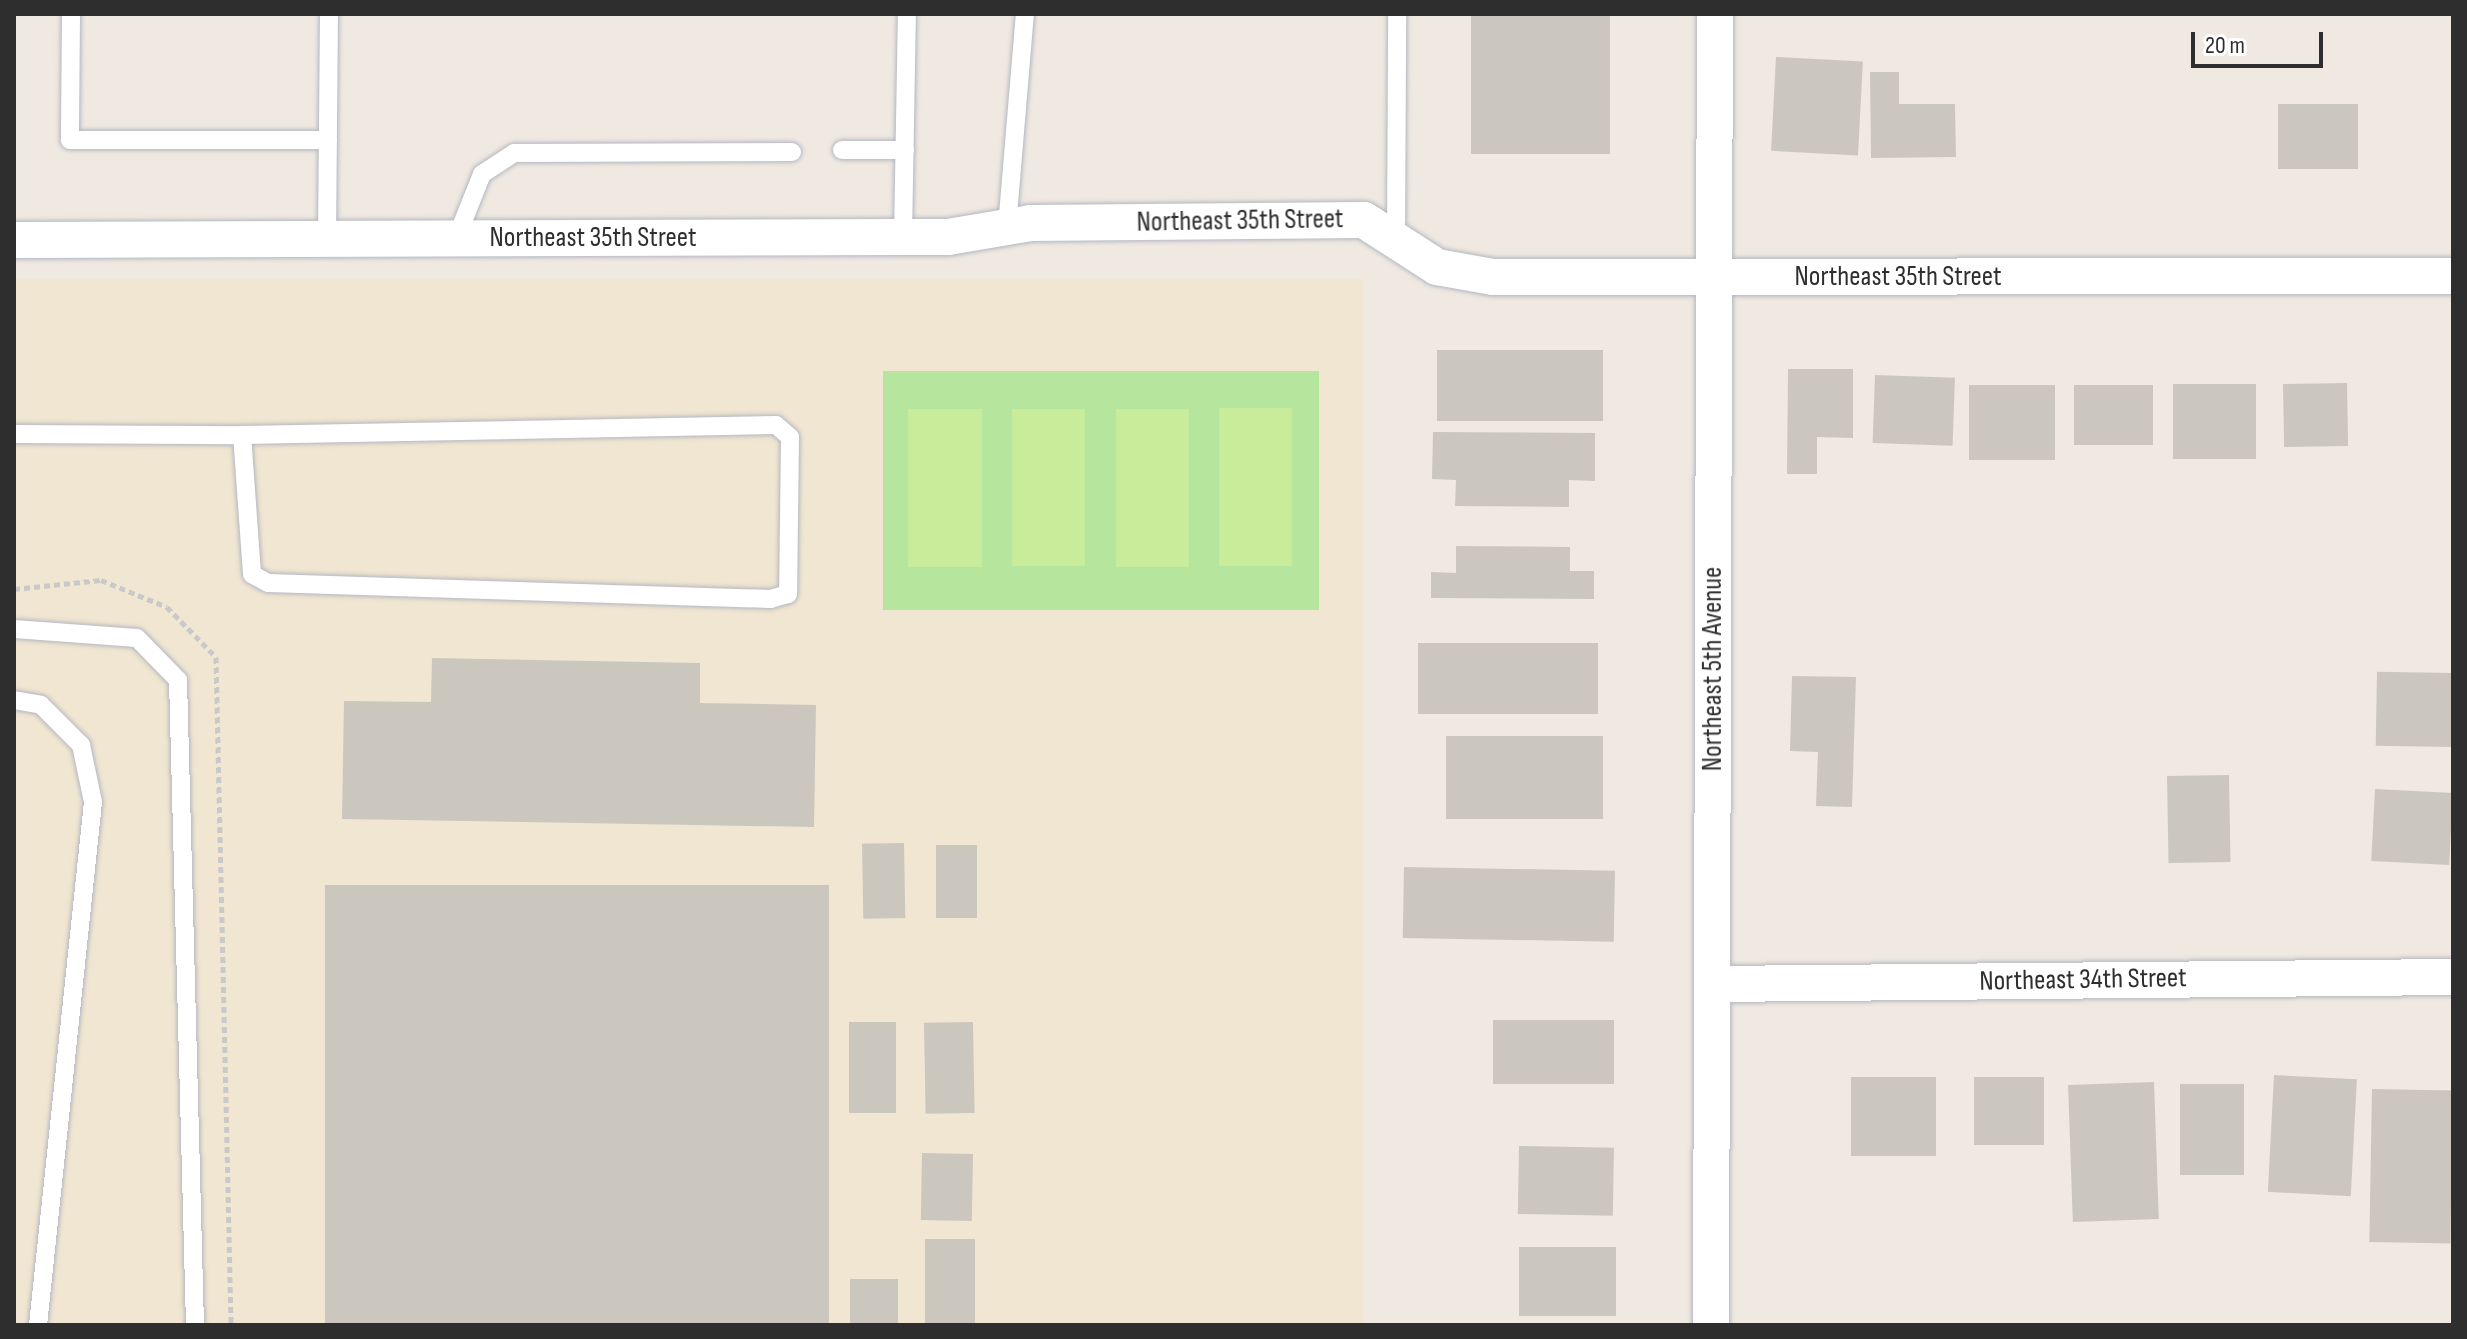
<!DOCTYPE html>
<style>
body{margin:0}
#map{position:relative;width:2467px;height:1339px;overflow:hidden;background:#efe9e1;font-family:"Sofia Sans Condensed",sans-serif}
div>[style]{position:absolute}
.education>*{inset:0;background:#f0e6d1;transform-origin:0 0}
.green>*{inset:0;background:#b6e59e;transform-origin:0 0}
.pitch>*{inset:0;background:#c9ec9a;transform-origin:0 0}
.building>*{inset:0;background:#cbc7bf;transform-origin:0 0}
.path>*{height:5px;margin-top:-2.5px;transform-origin:0;background:repeating-linear-gradient(90deg,#c9c9c9 0 6px,transparent 0 10px)}
.roads{filter:drop-shadow(0 0 2px #b4b7c1) drop-shadow(0 0 2px #b4b7c1)}
.service>*{height:18px;margin:-9px;padding:0 9px;transform-origin:9px;border-radius:9px;background:#fff}
.minor>*{height:36px;margin:-18px;padding:0 18px;transform-origin:18px;border-radius:18px;background:#fff}
span{translate:-50% -50%;white-space:nowrap;text-align:center;line-height:1.15;-webkit-text-stroke:8px #fff;paint-order:stroke}
.street-label{font-size:28px;color:#2e2e2e}
.frame{position:absolute;inset:0;border:16px solid #2e2e2e;pointer-events:none}
.scale{position:absolute;left:2191px;top:32px;width:132px;height:36px;box-sizing:border-box;border:4px solid #2e2e2e;border-top:0;padding-left:10px;font-size:24px;line-height:28px;white-space:nowrap;color:#2e2e2e;-webkit-text-stroke:6px #fff;paint-order:stroke}
</style>
<div id="map">
<div class="education">
<i style="left:14px;top:279px;width:1349px;height:1046px"></i>
</div>
<div class="green">
<i style="left:883px;top:371px;width:436px;height:239px"></i>
</div>
<div class="pitch">
<i style="left:1219px;top:408px;width:73px;height:158px"></i>
<i style="left:908px;top:409px;width:74px;height:158px"></i>
<i style="left:1012px;top:409px;width:73px;height:157px"></i>
<i style="left:1116px;top:409px;width:73px;height:158px"></i>
</div>
<div class="building">
<i style="left:1471px;top:14px;width:139px;height:140px"></i>
<i style="left:1776px;top:57px;width:87px;height:94px;rotate:3deg"></i>
<i style="clip-path:polygon(1870px 72px,1899px 72px,1899px 104px,1955px 104px,1956px 157px,1871px 158px)"></i>
<i style="left:2278px;top:104px;width:80px;height:65px"></i>
<i style="left:1603px;top:350px;width:71px;height:166px;rotate:90deg"></i>
<i style="clip-path:polygon(1788px 369px,1853px 369px,1853px 438px,1817px 437px,1817px 474px,1787px 474px)"></i>
<i style="left:1875px;top:375px;width:80px;height:68px;rotate:2deg"></i>
<i style="left:2347px;top:383px;width:63px;height:64px;rotate:89deg"></i>
<i style="left:2173px;top:384px;width:83px;height:75px"></i>
<i style="left:1969px;top:385px;width:86px;height:75px"></i>
<i style="left:2074px;top:385px;width:79px;height:60px"></i>
<i style="clip-path:polygon(1433px 432px,1595px 433px,1595px 481px,1569px 480px,1569px 507px,1455px 506px,1456px 480px,1432px 479px)"></i>
<i style="clip-path:polygon(1456px 546px,1570px 547px,1570px 571px,1594px 571px,1594px 599px,1431px 598px,1431px 572px,1456px 573px)"></i>
<i style="left:1418px;top:643px;width:180px;height:71px"></i>
<i style="clip-path:polygon(432px 658px,700px 663px,700px 703px,816px 705px,814px 827px,342px 819px,344px 701px,431px 702px)"></i>
<i style="left:2453px;top:673px;width:74px;height:76px;rotate:91deg"></i>
<i style="clip-path:polygon(1792px 676px,1856px 677px,1852px 807px,1816px 806px,1818px 752px,1790px 751px)"></i>
<i style="left:1446px;top:736px;width:157px;height:83px"></i>
<i style="left:2229px;top:775px;width:87px;height:62px;rotate:89deg"></i>
<i style="left:2375px;top:789px;width:78px;height:72px;rotate:3deg"></i>
<i style="left:904px;top:843px;width:75px;height:42px;rotate:89deg"></i>
<i style="left:936px;top:845px;width:41px;height:73px"></i>
<i style="left:1404px;top:867px;width:211px;height:71px;rotate:1deg"></i>
<i style="left:325px;top:885px;width:504px;height:440px"></i>
<i style="left:1493px;top:1020px;width:121px;height:64px"></i>
<i style="left:849px;top:1022px;width:47px;height:91px"></i>
<i style="left:973px;top:1022px;width:91px;height:49px;rotate:89deg"></i>
<i style="left:2274px;top:1075px;width:83px;height:117px;rotate:3deg"></i>
<i style="left:1851px;top:1077px;width:85px;height:79px"></i>
<i style="left:2044px;top:1077px;width:68px;height:70px;rotate:90deg"></i>
<i style="left:2154px;top:1082px;width:137px;height:86px;rotate:88deg"></i>
<i style="left:2180px;top:1084px;width:64px;height:91px"></i>
<i style="left:2372px;top:1089px;width:81px;height:153px;rotate:1deg"></i>
<i style="left:1519px;top:1146px;width:95px;height:68px;rotate:1deg"></i>
<i style="left:922px;top:1153px;width:51px;height:67px;rotate:1deg"></i>
<i style="left:925px;top:1239px;width:50px;height:86px"></i>
<i style="left:1519px;top:1247px;width:97px;height:69px"></i>
<i style="left:850px;top:1279px;width:48px;height:46px"></i>
</div>
<div class="path">
<i style="left:14px;top:589px;width:87px;rotate:-5.9deg"></i>
<i style="left:101px;top:580px;width:71px;rotate:22.2deg"></i>
<i style="left:167px;top:607px;width:70px;rotate:45.6deg"></i>
<i style="left:216px;top:657px;width:668px;rotate:88.71deg"></i>
</div>
<div class="roads">
<div class="service">
<i style="left:71px;top:14px;width:126px;rotate:90.5deg"></i>
<i style="left:70px;top:140px;width:258px"></i>
<i style="left:842px;top:150px;width:63px"></i>
<i style="left:1007px;top:227px;width:214px;rotate:-85.2deg"></i>
<i style="left:903px;top:237px;width:223px;rotate:-89deg"></i>
<i style="left:456px;top:239px;width:70px;rotate:-68.2deg"></i>
<i style="left:482px;top:174px;width:38px;rotate:-33deg"></i>
<i style="left:514px;top:153px;width:278px;rotate:-0.2deg"></i>
<i style="left:327px;top:240px;width:226px;rotate:-89.5deg"></i>
<i style="left:1396px;top:241px;width:227px;rotate:-89.7deg"></i>
<i style="left:14px;top:434px;width:228px;rotate:0.3deg"></i>
<i style="left:242px;top:435px;width:534px;rotate:-1.07deg"></i>
<i style="left:776px;top:425px;width:18px;rotate:41deg"></i>
<i style="left:790px;top:437px;width:157px;rotate:90.7deg"></i>
<i style="left:788px;top:594px;width:18px;rotate:164deg"></i>
<i style="left:771px;top:599px;width:503px;rotate:-178.18deg"></i>
<i style="left:268px;top:583px;width:18px;rotate:-151deg"></i>
<i style="left:252px;top:574px;width:139px;rotate:-94.1deg"></i>
<i style="left:14px;top:629px;width:123px;rotate:4.2deg"></i>
<i style="left:137px;top:638px;width:59px;rotate:45.7deg"></i>
<i style="left:178px;top:680px;width:645px;rotate:88.49deg"></i>
<i style="left:14px;top:700px;width:27px;rotate:10deg"></i>
<i style="left:41px;top:705px;width:57px;rotate:45deg"></i>
<i style="left:81px;top:745px;width:58px;rotate:78.1deg"></i>
<i style="left:93px;top:802px;width:526px;rotate:96deg"></i>
</div>
<div class="minor">
<i style="left:14px;top:240px;width:889px;rotate:-0.19deg"></i>
<i style="left:903px;top:237px;width:45px"></i>
<i style="left:948px;top:237px;width:84px;rotate:-9.6deg"></i>
<i style="left:1031px;top:223px;width:333px;rotate:-0.5deg"></i>
<i style="left:1364px;top:220px;width:87px;rotate:32.8deg"></i>
<i style="left:1437px;top:267px;width:57px;rotate:10.1deg"></i>
<i style="left:1493px;top:277px;width:960px;rotate:-0.06deg"></i>
<i style="left:1713px;top:984px;width:740px;rotate:-0.54deg"></i>
<i style="left:1711px;top:1325px;width:1311px;rotate:-89.83deg"></i>
</div>
</div>
<div class="street-label">
<span style="left:1240px;top:221px;rotate:-1deg">Northeast 35th Street</span>
<span style="left:593px;top:238px">Northeast 35th Street</span>
<span style="left:1898px;top:277px">Northeast 35th Street</span>
<span style="left:1713px;top:669px;rotate:-90deg">Northeast 5th Avenue</span>
<span style="left:2083px;top:980px;rotate:-1deg">Northeast 34th Street</span>
</div>
<div class="frame"></div>
<div class="scale">20 m</div>
</div>
